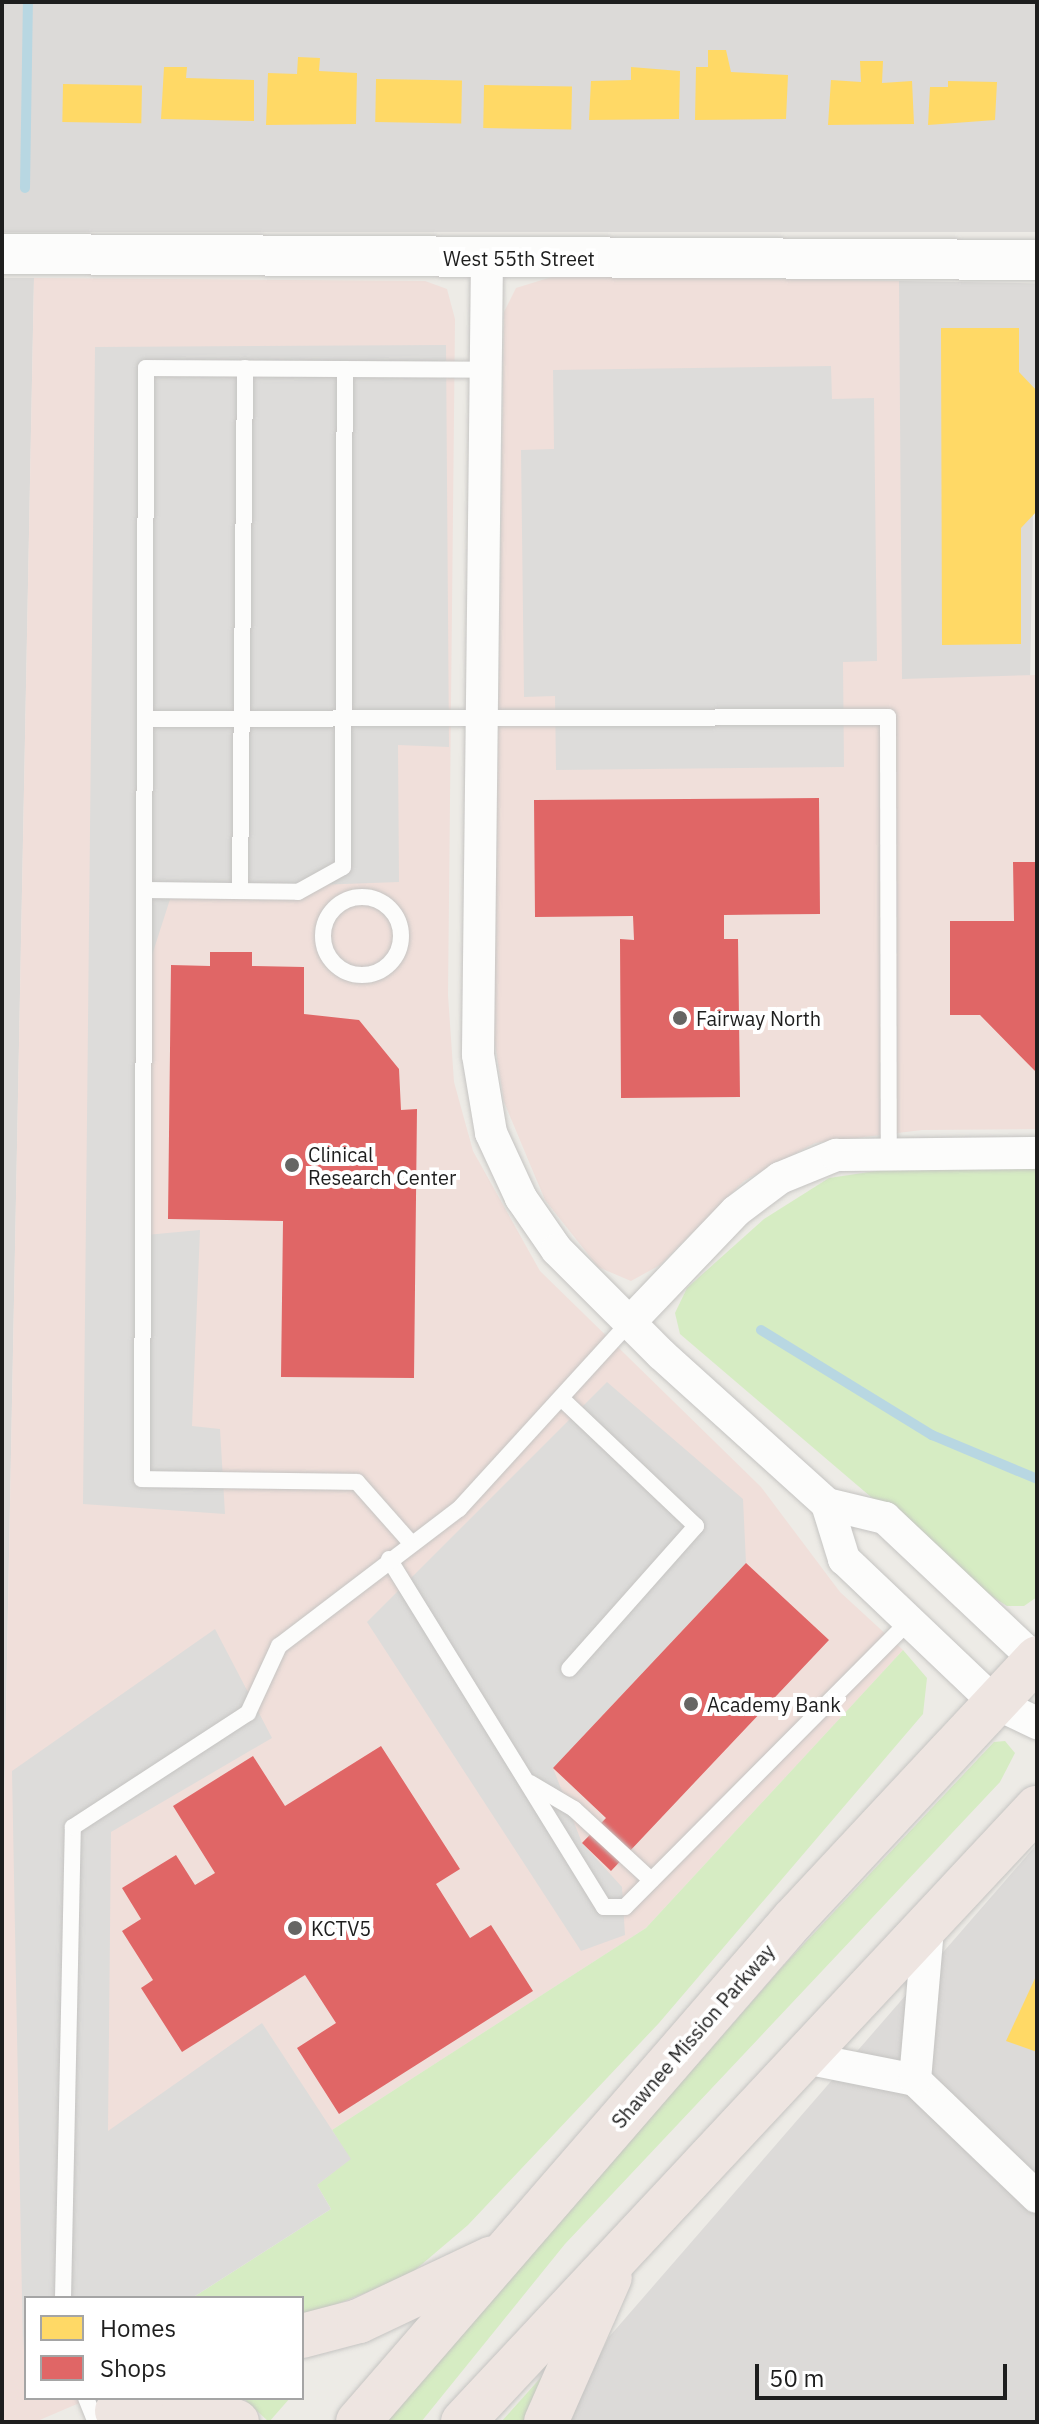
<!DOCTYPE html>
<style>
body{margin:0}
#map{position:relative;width:1039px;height:2424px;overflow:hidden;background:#edebe6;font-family:"IBM Plex Sans",sans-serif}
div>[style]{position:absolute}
.residential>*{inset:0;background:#dcdad8;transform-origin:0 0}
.commercial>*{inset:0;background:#f0dfda}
.grass>*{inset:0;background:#d6ecc3}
.parking>*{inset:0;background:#dddcda}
.homes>*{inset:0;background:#ffd966;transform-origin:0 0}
.shops>*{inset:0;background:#e06666}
.stream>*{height:10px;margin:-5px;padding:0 5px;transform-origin:5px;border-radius:5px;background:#b8d7e2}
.roads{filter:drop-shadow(0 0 2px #c5c4c2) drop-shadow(0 0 2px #c5c4c2)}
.service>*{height:16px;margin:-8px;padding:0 8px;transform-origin:8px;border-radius:8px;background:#fcfcfb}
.service>.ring{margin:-8px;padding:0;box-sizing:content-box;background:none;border:16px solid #fcfcfb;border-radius:50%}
.minor>*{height:32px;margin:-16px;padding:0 16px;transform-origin:16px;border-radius:16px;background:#fcfcfb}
.tertiary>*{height:40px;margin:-20px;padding:0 20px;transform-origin:20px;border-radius:20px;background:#fcfcfb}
.trunk>*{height:44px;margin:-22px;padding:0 22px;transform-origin:22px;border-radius:22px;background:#eee5e1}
.dots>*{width:22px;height:22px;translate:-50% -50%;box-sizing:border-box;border:4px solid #fff;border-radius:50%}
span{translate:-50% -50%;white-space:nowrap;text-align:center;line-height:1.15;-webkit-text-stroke:8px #fff;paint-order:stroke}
.street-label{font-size:20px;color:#1e1e1e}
.poi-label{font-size:20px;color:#1e1e1e}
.left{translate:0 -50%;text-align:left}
.frame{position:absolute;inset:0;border:4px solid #1e1e1e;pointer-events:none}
.legend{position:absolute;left:24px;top:2296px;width:280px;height:104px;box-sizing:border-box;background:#fff;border:2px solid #a5a5a5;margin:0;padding:10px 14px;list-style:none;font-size:24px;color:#1e1e1e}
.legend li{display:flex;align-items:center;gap:16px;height:40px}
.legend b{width:40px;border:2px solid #a5a5a5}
.scale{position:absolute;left:755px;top:2364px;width:252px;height:36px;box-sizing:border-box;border:4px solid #1e1e1e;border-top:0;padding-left:10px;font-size:24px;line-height:28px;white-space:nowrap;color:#1e1e1e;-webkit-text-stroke:6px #fff;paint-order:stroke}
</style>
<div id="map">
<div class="residential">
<i style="left:2px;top:2px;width:1035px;height:230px"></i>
<i style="clip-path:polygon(2px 278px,34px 278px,2px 1914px)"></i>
<i style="left:899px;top:281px;width:138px;height:398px;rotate:1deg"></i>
<i style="clip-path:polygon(1037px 1844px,1037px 2422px,565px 2422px,609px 2337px)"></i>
</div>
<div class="commercial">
<i style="clip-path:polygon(555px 276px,899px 281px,902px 679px,1037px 675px,1037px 1129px,922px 1130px,815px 1143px,744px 1181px,660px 1265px,631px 1281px,598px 1267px,545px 1200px,504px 1102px,494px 1038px,504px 312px,516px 288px)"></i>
<i style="clip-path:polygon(34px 278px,425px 281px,447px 289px,455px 319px,448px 995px,454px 1082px,473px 1151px,540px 1271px,761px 1487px,840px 1592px,903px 1650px,646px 1928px,332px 2130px,351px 2159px,192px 2298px,26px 2298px,26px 2398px,91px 2398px,35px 2422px,2px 2422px,2px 1914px)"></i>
</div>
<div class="grass">
<i style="clip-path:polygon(903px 1167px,1037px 1167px,1037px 1597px,1024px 1606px,1007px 1606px,973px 1584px,680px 1334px,675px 1313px,687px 1288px,764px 1219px,829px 1178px)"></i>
<i style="clip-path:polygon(903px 1650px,927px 1678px,923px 1714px,659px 2023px,468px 2225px,408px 2276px,302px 2318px,302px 2298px,192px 2298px,331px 2209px,317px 2185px,350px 2159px,332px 2130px,646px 1928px)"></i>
<i style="clip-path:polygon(994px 1742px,1005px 1741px,1015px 1753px,1000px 1782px,565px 2244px,421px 2422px,384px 2422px,785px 1964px)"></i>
<i style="clip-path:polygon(544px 2374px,525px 2422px,501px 2422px)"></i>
<i style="clip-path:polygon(243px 2398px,290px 2398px,269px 2422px)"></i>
</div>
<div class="parking">
<i style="clip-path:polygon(446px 345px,449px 747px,398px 745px,399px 882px,173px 890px,144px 980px,146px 1235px,200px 1230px,192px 1426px,220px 1429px,225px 1514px,83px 1504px,95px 347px)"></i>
<i style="clip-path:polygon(831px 366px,832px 399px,874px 398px,877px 661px,843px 662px,844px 767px,556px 770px,555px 696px,524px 697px,521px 450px,554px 449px,553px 370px)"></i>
<i style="clip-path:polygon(607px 1382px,743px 1499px,746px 1563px,553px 1768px,582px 1843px,622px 1887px,625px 1935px,581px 1951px,367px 1622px)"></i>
<i style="clip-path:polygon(215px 1629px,272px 1738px,111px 1832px,108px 2131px,262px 2023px,351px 2159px,317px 2185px,331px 2209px,192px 2298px,26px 2298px,23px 2351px,12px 1771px)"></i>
</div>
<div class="homes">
<i style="clip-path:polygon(708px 50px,726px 50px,731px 72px,788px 75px,786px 119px,695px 120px,696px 67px,708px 67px)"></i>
<i style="clip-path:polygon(298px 57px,320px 58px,319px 71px,357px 73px,356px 124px,266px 125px,268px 73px,297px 74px)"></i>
<i style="clip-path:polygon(860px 61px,883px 61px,882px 83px,912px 81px,914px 124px,828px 125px,831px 80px,861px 82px)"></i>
<i style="clip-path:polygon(164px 67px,187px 67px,186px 78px,254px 80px,254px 121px,161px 119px)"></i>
<i style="clip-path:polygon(631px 67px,680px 71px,679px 119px,589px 120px,591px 81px,631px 80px)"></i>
<i style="left:376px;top:79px;width:86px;height:43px;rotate:1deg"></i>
<i style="clip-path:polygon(948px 81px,997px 82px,995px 120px,928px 125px,930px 87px,948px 87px)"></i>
<i style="left:63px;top:84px;width:79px;height:38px;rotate:1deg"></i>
<i style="left:484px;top:85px;width:88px;height:43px;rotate:1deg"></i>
<i style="clip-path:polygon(941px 328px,1019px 328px,1019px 372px,1037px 391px,1037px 511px,1021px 528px,1021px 644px,942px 645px)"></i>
<i style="clip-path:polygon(1037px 1974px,1037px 2052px,1006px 2041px)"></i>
</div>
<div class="shops">
<i style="clip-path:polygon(819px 798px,820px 914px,724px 915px,724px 939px,738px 939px,740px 1097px,621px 1098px,620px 939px,634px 940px,633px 916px,535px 917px,534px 800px)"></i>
<i style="clip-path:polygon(1013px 862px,1037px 862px,1037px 1073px,980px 1015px,950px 1015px,950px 921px,1014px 921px)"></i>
<i style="clip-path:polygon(210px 952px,252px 952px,252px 966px,304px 967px,304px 1014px,359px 1020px,399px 1069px,401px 1110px,417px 1109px,414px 1378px,281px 1377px,283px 1221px,168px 1219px,171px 965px,210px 966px)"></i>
<i style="clip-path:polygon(746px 1563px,829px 1640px,611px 1871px,582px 1843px,606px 1818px,553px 1768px)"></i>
<i style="clip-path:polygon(381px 1746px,460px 1869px,436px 1884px,470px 1938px,491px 1925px,533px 1991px,339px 2114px,297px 2048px,336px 2023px,305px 1975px,182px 2052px,141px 1988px,153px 1980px,122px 1931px,141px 1919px,122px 1888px,176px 1855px,195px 1885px,215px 1873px,173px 1806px,253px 1756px,285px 1806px)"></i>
</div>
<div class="stream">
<i style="left:25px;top:188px;width:186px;rotate:-89.1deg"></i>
<i style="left:761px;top:1330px;width:201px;rotate:31.6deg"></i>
<i style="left:932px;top:1435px;width:114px;rotate:22.7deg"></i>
</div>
<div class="roads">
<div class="service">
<i style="left:145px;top:719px;width:743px;rotate:-0.15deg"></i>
<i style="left:888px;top:717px;width:437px;rotate:89.9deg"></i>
<i style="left:145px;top:890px;width:153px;rotate:0.7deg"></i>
<i style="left:298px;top:892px;width:51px;rotate:-29.1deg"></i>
<i style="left:343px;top:867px;width:498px;rotate:-89.8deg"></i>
<i style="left:240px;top:890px;width:522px;rotate:-89.45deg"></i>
<i class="ring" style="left:323px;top:897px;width:62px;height:62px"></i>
<i style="left:561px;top:1398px;width:186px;rotate:43.5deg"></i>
<i style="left:696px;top:1526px;width:191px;rotate:131.6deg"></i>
<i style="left:411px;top:1543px;width:81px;rotate:-131.5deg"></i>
<i style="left:357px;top:1482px;width:215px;rotate:-179.2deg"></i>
<i style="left:142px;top:1479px;width:1111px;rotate:-89.79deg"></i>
<i style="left:146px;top:368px;width:340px;rotate:0.3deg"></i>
<i style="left:389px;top:1559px;width:409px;rotate:58.3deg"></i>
<i style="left:604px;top:1907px;width:21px"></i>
<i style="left:625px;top:1907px;width:403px;rotate:-45.2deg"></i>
<i style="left:530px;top:1783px;width:51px;rotate:30.6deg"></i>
<i style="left:574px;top:1809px;width:105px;rotate:42.7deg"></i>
<i style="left:63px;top:2298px;width:471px;rotate:-88.8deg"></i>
<i style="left:73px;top:1827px;width:209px;rotate:-33.1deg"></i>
<i style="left:248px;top:1713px;width:74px;rotate:-65.2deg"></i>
<i style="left:279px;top:1646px;width:226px;rotate:-37.3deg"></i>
<i style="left:459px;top:1509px;width:253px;rotate:-47.6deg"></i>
<i style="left:86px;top:2398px;width:24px;rotate:68deg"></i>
</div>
<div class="minor">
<i style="left:487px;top:258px;width:797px;rotate:90.65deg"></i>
<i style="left:478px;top:1055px;width:79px;rotate:80.5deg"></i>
<i style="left:491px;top:1133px;width:72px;rotate:65.2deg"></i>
<i style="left:521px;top:1198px;width:63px;rotate:55.3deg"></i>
<i style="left:557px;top:1250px;width:147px;rotate:45deg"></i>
<i style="left:661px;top:1354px;width:224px;rotate:42.1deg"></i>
<i style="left:827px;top:1504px;width:60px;rotate:13.6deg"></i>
<i style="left:885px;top:1518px;width:209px;rotate:43.3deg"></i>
<i style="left:630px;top:1322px;width:153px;rotate:-46.3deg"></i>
<i style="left:736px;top:1211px;width:55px;rotate:-36.9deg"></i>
<i style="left:780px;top:1178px;width:61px;rotate:-22.3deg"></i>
<i style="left:836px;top:1155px;width:201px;rotate:-0.6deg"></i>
<i style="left:827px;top:1504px;width:58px;rotate:72.8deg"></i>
<i style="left:844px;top:1559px;width:209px;rotate:43.6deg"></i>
<i style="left:995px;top:1703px;width:47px;rotate:25.5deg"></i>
<i style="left:800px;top:2057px;width:117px;rotate:11.3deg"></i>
<i style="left:915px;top:2080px;width:169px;rotate:43.8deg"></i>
<i style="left:915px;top:2080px;width:154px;rotate:-85.1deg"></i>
</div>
<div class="tertiary">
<i style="left:2px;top:254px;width:1035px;rotate:0.33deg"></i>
</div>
<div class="trunk">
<i style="left:302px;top:2336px;width:59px;rotate:-14.7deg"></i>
<i style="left:359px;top:2321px;width:147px;rotate:-25.3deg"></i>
<i style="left:117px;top:2411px;width:68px;rotate:-8.5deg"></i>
<i style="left:184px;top:2401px;width:57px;rotate:21.6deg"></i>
<i style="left:358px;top:2422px;width:664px;rotate:-49.09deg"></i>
<i style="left:793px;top:1920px;width:358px;rotate:-47deg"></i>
<i style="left:463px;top:2422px;width:841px;rotate:-46.93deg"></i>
<i style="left:546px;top:2422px;width:158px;rotate:-66.2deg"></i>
</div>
</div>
<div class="dots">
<i style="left:680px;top:1018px;background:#666664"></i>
<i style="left:292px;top:1165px;background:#666664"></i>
<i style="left:691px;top:1704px;background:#666664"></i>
<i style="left:295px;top:1928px;background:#666664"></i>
</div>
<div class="street-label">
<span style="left:519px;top:258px">West 55th Street</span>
<span style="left:693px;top:2036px;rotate:-49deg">Shawnee Mission Parkway</span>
</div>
<div class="poi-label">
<span class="left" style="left:696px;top:1018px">Fairway North</span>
<span class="left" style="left:308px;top:1166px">Clinical<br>Research Center</span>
<span class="left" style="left:707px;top:1704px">Academy Bank</span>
<span class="left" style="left:311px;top:1928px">KCTV5</span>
</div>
<div class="frame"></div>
<ul class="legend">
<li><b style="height:22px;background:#ffd966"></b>Homes</li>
<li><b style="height:22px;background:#e06666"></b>Shops</li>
</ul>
<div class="scale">50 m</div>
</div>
